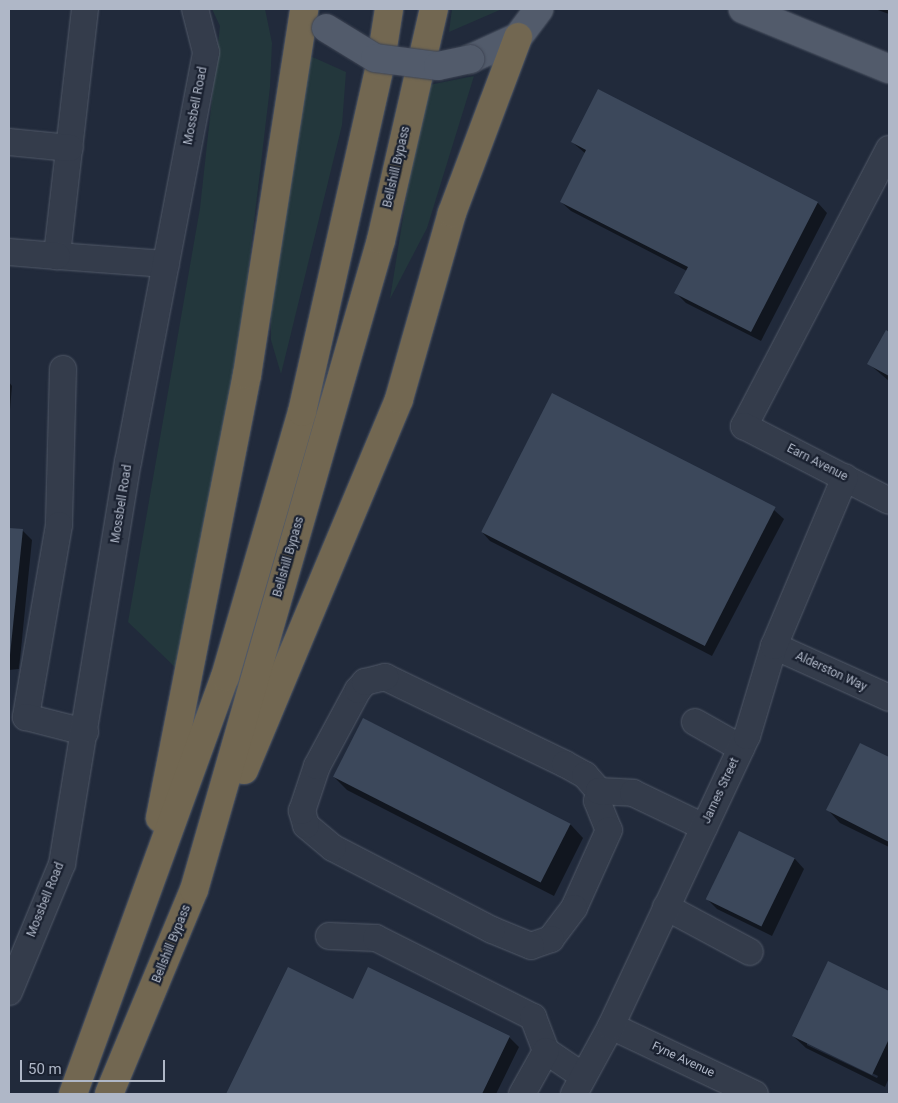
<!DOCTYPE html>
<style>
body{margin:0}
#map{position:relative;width:898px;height:1103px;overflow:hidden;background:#212a3b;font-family:Roboto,sans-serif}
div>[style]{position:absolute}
.green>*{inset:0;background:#23373c}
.shadow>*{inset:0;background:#0007}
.building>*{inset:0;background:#3c485b;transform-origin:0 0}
.roads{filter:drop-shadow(0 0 1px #525a69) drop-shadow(0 0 1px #525a69)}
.minor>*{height:26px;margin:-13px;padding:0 13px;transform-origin:13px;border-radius:13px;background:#343c4b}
.major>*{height:28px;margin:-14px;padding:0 14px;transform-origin:14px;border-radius:14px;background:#525b6b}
.highway>*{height:28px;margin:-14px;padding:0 14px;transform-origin:14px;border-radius:14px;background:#726751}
.bridges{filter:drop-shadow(0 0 1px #3e4554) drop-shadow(0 0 1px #3e4554)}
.major-bridge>*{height:28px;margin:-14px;padding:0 14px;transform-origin:14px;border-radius:14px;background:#525b6b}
span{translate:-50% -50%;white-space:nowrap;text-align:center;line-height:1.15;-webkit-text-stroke:4.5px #1a2130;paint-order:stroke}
.street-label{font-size:12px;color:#afb7c7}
.frame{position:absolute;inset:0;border:10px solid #afb7c7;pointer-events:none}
.scale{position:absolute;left:20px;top:1060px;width:145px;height:22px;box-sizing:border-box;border:2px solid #afb7c7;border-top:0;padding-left:6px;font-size:15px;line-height:18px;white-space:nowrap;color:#afb7c7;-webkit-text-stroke:4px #1a2130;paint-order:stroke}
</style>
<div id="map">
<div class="green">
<i style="clip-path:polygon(212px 9px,265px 9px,272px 43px,270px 87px,237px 366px,177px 669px,128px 622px,200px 208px,220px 26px)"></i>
<i style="clip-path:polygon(452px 9px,502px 9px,449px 32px)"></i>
<i style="clip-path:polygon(308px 55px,346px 72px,342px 125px,281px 374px,271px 340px,271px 285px)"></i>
<i style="clip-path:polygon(474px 76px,427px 228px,390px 299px,424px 86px)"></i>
</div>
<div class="shadow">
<i style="clip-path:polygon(875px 9px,889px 9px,889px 14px)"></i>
<i style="clip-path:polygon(599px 90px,818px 203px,827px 213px,761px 341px,686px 303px,676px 293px,687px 271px,571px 211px,561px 202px,586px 154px,572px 142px)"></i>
<i style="clip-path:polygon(886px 331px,889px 333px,889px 381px,869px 364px)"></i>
<i style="clip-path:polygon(9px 382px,12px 386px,9px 421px)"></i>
<i style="clip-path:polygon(774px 510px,784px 519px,712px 656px,490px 541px,481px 531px)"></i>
<i style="clip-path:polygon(9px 529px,22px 530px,32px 540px,19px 669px,9px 670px)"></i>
<i style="clip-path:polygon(364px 719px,571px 825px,583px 838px,554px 896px,347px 790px,334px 777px)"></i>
<i style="clip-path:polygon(860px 744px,889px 759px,889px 847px,840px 823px,828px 810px)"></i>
<i style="clip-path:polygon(740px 833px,795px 859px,804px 869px,772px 936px,717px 909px,707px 899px)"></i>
<i style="clip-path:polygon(evenodd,828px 963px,889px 993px,889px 1078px,885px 1087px,806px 1048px,793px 1036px,828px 963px,807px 1042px,878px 1076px,877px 1078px,807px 1045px,807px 1042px)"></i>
<i style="clip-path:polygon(288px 969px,353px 1000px,509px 1037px,519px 1047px,496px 1094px,227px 1094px)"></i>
</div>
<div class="building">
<i style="clip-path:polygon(598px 89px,818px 202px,751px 332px,674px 293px,688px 267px,560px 202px,586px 150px,571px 142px)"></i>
<i style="clip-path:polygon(886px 330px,889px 332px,889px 376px,867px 364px)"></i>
<i style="left:552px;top:393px;width:251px;height:156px;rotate:27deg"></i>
<i style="clip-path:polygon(9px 528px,23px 529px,10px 655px,9px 655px)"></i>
<i style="left:363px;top:718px;width:233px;height:66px;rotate:27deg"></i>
<i style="clip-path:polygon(860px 743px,889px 757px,889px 842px,826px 810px)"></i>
<i style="left:739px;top:831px;width:62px;height:76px;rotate:26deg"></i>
<i style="clip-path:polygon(828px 961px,889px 991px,889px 1039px,872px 1075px,792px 1036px)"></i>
<i style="clip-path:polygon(288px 967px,353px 999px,368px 967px,510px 1036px,482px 1094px,226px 1094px)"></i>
</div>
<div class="roads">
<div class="minor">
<i style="left:85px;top:9px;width:249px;rotate:96.5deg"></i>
<i style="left:57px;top:256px;width:109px;rotate:4.2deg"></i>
<i style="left:9px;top:142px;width:61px;rotate:5.6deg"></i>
<i style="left:889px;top:149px;width:313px;rotate:117.6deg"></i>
<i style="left:744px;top:426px;width:163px;rotate:27.3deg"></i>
<i style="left:9px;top:252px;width:48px;rotate:4.8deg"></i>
<i style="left:63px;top:369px;width:156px;rotate:91.5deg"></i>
<i style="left:59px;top:525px;width:195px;rotate:99.8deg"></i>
<i style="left:26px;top:717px;width:61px;rotate:14.3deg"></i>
<i style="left:774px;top:646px;width:126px;rotate:24.3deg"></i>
<i style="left:385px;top:677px;width:200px;rotate:25.8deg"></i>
<i style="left:565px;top:764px;width:23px;rotate:29deg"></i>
<i style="left:585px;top:775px;width:21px;rotate:49deg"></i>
<i style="left:599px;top:791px;width:10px;rotate:101deg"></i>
<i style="left:597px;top:801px;width:31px;rotate:68deg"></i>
<i style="left:609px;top:830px;width:85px;rotate:114.2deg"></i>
<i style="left:574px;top:908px;width:39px;rotate:127deg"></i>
<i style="left:551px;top:939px;width:21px;rotate:161deg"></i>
<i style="left:531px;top:946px;width:42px;rotate:-157.7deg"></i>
<i style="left:492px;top:930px;width:179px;rotate:-152.7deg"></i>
<i style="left:333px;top:848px;width:35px;rotate:-140deg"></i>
<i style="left:306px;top:825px;width:15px;rotate:-106deg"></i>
<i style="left:302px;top:811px;width:47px;rotate:-71.6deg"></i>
<i style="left:317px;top:766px;width:86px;rotate:-61.7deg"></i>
<i style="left:358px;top:690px;width:11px;rotate:-49deg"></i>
<i style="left:365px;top:682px;width:21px;rotate:-14deg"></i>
<i style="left:695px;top:722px;width:53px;rotate:29.5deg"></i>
<i style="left:599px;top:791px;width:34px;rotate:3deg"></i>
<i style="left:633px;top:793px;width:79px;rotate:25.6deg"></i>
<i style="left:666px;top:907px;width:95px;rotate:28.2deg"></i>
<i style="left:329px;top:936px;width:47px;rotate:2.4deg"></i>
<i style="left:376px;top:938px;width:176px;rotate:26.7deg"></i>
<i style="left:533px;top:1017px;width:36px;rotate:69deg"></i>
<i style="left:546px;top:1051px;width:45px;rotate:34deg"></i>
<i style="left:9px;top:992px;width:139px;rotate:-67.5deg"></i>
<i style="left:62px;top:864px;width:407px;rotate:-80.7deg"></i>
<i style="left:128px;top:462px;width:417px;rotate:-79.2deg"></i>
<i style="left:206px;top:52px;width:44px;rotate:-104.3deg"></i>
<i style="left:611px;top:1026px;width:159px;rotate:25.3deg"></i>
<i style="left:522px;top:1094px;width:49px;rotate:-60.8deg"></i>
<i style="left:574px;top:1094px;width:77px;rotate:-61.4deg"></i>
<i style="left:611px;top:1026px;width:320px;rotate:-64.9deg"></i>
<i style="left:747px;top:736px;width:94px;rotate:-73.3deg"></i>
<i style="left:774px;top:646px;width:183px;rotate:-67.2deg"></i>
</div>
<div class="major">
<i style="left:743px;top:9px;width:158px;rotate:22.3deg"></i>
<i style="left:470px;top:59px;width:53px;rotate:-24.6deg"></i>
<i style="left:518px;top:37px;width:35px;rotate:-53deg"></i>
</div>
<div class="highway">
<i style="left:244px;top:770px;width:402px;rotate:-67.3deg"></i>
<i style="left:399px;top:399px;width:193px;rotate:-74.1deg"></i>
<i style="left:452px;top:213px;width:188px;rotate:-69.4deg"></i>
<i style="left:160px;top:818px;width:451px;rotate:-78.9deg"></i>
<i style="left:247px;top:375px;width:370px;rotate:-81.1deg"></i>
<i style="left:73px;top:1094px;width:444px;rotate:-70deg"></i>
<i style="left:225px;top:677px;width:276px;rotate:-73.8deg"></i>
<i style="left:302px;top:412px;width:355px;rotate:-77.3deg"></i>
<i style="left:380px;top:66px;width:58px;rotate:-81deg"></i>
<i style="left:109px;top:1094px;width:221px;rotate:-67.4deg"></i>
<i style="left:194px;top:890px;width:676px;rotate:-73.95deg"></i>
<i style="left:381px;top:240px;width:237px;rotate:-77.1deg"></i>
</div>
</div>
<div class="bridges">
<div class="major-bridge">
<i style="left:326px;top:28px;width:57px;rotate:31.5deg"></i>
<i style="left:375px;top:58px;width:64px;rotate:7.2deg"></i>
<i style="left:438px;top:66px;width:33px;rotate:-12deg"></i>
</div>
</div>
<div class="street-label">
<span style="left:196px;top:106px;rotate:-79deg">Mossbell Road</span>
<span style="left:397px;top:167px;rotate:-77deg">Bellshill Bypass</span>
<span style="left:817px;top:463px;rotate:27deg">Earn Avenue</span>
<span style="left:122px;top:504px;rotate:-81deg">Mossbell Road</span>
<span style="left:289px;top:557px;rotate:-74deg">Bellshill Bypass</span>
<span style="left:831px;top:672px;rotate:25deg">Alderston Way</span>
<span style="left:721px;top:791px;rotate:-65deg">James Street</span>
<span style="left:46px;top:900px;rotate:-68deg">Mossbell Road</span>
<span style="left:172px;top:944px;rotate:-68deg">Bellshill Bypass</span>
<span style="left:683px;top:1060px;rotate:25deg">Fyne Avenue</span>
</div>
<div class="frame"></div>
<div class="scale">50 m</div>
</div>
